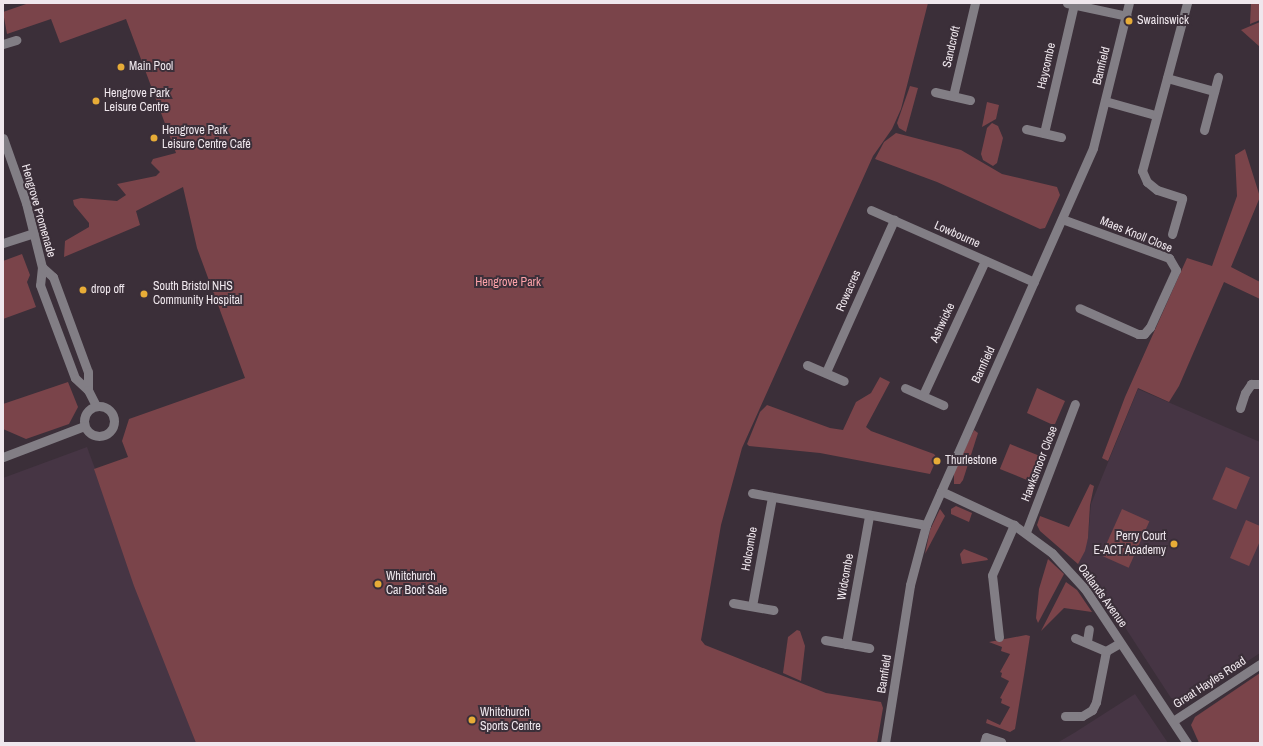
<!DOCTYPE html>
<meta charset="utf-8">
<style>
body{margin:0}
#map{position:relative;width:1263px;height:746px;overflow:hidden;background:#3b2f39;font-family:"Archivo Narrow",sans-serif}
div>[style]{position:absolute}
.built>*{inset:0;background:#463544}
.green>*{inset:0;background:#7a444a;transform-origin:0 0}
.minor>*{height:9px;margin:-4.5px;padding:0 4.5px;transform-origin:4.5px;border-radius:4.5px;background:#827e85}
.minor>.ring{margin:-4.5px;padding:0;box-sizing:content-box;background:none;border:9px solid #827e85;border-radius:50%}
.dots>*{width:11px;height:11px;translate:-50% -50%;box-sizing:border-box;border:2px solid #3b2f39;border-radius:50%}
span{translate:-50% -50%;white-space:nowrap;text-align:center;line-height:1.15;-webkit-text-stroke:4px #3b2f39;paint-order:stroke}
.poi-label{font-size:12px;color:#efe7ed}
.left{translate:0 -50%;text-align:left}
.right{translate:-100% -50%;text-align:right}
.street-label{font-size:12px;color:#efe7ed}
.park-label{font-size:12px;color:#fba1a8}
.frame{position:absolute;inset:0;border:4px solid #efe7ed;pointer-events:none}
</style>
<div id="map">
<div class="built">
<i style="clip-path:polygon(1138px 389px,1260px 442px,1260px 653px,1186px 702px,1171px 698px,1104px 595px,1078px 564px,1088px 538px,1091px 504px)"></i>
<i style="clip-path:polygon(87px 447px,196px 743px,3px 743px,3px 478px)"></i>
<i style="clip-path:polygon(1135px 694px,1168px 743px,1057px 743px,1074px 733px)"></i>
</div>
<div class="green">
<i style="clip-path:polygon(29px 3px,928px 3px,901px 109px,892px 129px,873px 156px,742px 448px,721px 525px,701px 640px,705px 645px,826px 693px,881px 702px,883px 708px,877px 743px,196px 743px,134px 586px,94px 469px,128px 457px,122px 441px,129px 419px,245px 378px,197px 248px,183px 187px,136px 211px,140px 225px,64px 257px,65px 241px,89px 227px,89px 223px,74px 205px,73px 200px,81px 198px,117px 201px,126px 195px,117px 184px,156px 176px,160px 172px,151px 163px,153px 159px,176px 153px,126px 19px,60px 43px,51px 19px,7px 34px,3px 12px)"></i>
<i style="clip-path:polygon(1251px 3px,1260px 3px,1260px 20px,1250px 24px)"></i>
<i style="clip-path:polygon(1260px 22px,1260px 47px,1241px 30px)"></i>
<i style="clip-path:polygon(910px 86px,918px 88px,906px 132px,899px 128px,897px 123px)"></i>
<i style="clip-path:polygon(987px 102px,999px 105px,996px 119px,982px 127px)"></i>
<i style="clip-path:polygon(992px 123px,998px 126px,1003px 138px,997px 163px,993px 166px,983px 160px,981px 154px,987px 128px)"></i>
<i style="clip-path:polygon(896px 133px,961px 150px,1002px 174px,1057px 187px,1060px 195px,1045px 228px,1040px 229px,937px 182px,875px 159px,884px 142px)"></i>
<i style="clip-path:polygon(1245px 149px,1260px 197px,1231px 267px,1260px 282px,1260px 299px,1224px 282px,1179px 386px,1169px 402px,1138px 388px,1108px 461px,1102px 458px,1125px 397px,1187px 258px,1212px 266px,1237px 196px,1235px 155px)"></i>
<i style="clip-path:polygon(22px 254px,30px 275px,27px 282px,36px 307px,3px 319px,3px 261px)"></i>
<i style="clip-path:polygon(880px 377px,890px 382px,866px 427px,871px 431px,934px 454px,937px 458px,930px 474px,820px 453px,749px 446px,747px 444px,760px 412px,767px 405px,830px 428px,843px 430px,856px 402px,871px 393px)"></i>
<i style="clip-path:polygon(68px 382px,78px 407px,69px 424px,26px 439px,3px 429px,3px 404px)"></i>
<i style="clip-path:polygon(1037px 388px,1065px 401px,1055px 424px,1051px 424px,1027px 413px)"></i>
<i style="clip-path:polygon(974px 430px,978px 433px,963px 480px,960px 484px,954px 484px,954px 471px)"></i>
<i style="left:1010px;top:444px;width:35px;height:27px;rotate:22deg"></i>
<i style="left:1226px;top:467px;width:26px;height:35px;rotate:23deg"></i>
<i style="clip-path:polygon(1090px 484px,1094px 486px,1090px 505px,1088px 538px,1085px 551px,1078px 564px,1040px 531px,1037px 525px,1040px 516px,1069px 527px)"></i>
<i style="clip-path:polygon(956px 506px,972px 513px,969px 522px,951px 514px,951px 509px)"></i>
<i style="clip-path:polygon(940px 509px,945px 516px,925px 554px,930px 530px)"></i>
<i style="left:1122px;top:509px;width:30px;height:51px;rotate:24deg"></i>
<i style="clip-path:polygon(1246px 520px,1260px 526px,1260px 541px,1249px 566px,1230px 558px)"></i>
<i style="clip-path:polygon(964px 549px,987px 558px,988px 560px,962px 564px,960px 554px)"></i>
<i style="clip-path:polygon(1048px 559px,1064px 574px,1038px 623px,1036px 618px,1039px 589px)"></i>
<i style="clip-path:polygon(1066px 582px,1077px 590px,1092px 612px,1064px 608px,1041px 631px)"></i>
<i style="clip-path:polygon(797px 630px,800px 631px,805px 646px,801px 681px,783px 673px,788px 637px)"></i>
<i style="clip-path:polygon(1026px 635px,1030px 636px,1024px 675px,1015px 729px,1010px 732px,986px 723px,987px 719px,1000px 725px,1010px 707px,1001px 703px,1002px 699px,1000px 698px,1009px 681px,1001px 677px,1002px 673px,1000px 672px,1010px 654px,1001px 651px,1002px 647px,989px 642px)"></i>
<i style="clip-path:polygon(1260px 673px,1260px 743px,1199px 743px,1191px 725px,1195px 717px)"></i>
</div>
<div class="minor">
<i style="left:1067px;top:3px;width:61px;rotate:12.2deg"></i>
<i style="left:3px;top:44px;width:14px;rotate:-17deg"></i>
<i style="left:1167px;top:78px;width:49px;rotate:15.5deg"></i>
<i style="left:935px;top:92px;width:36px;rotate:13deg"></i>
<i style="left:953px;top:96px;width:96px;rotate:-76.7deg"></i>
<i style="left:1105px;top:101px;width:52px;rotate:15.6deg"></i>
<i style="left:1026px;top:129px;width:36px;rotate:13deg"></i>
<i style="left:1204px;top:130px;width:55px;rotate:-75.2deg"></i>
<i style="left:1044px;top:133px;width:132px;rotate:-76.9deg"></i>
<i style="left:3px;top:138px;width:69px;rotate:70.5deg"></i>
<i style="left:26px;top:203px;width:66px;rotate:76deg"></i>
<i style="left:42px;top:267px;width:18px;rotate:96deg"></i>
<i style="left:40px;top:285px;width:99px;rotate:69.4deg"></i>
<i style="left:75px;top:378px;width:18px;rotate:43deg"></i>
<i style="left:871px;top:210px;width:178px;rotate:23.8deg"></i>
<i style="left:1062px;top:219px;width:114px;rotate:20deg"></i>
<i style="left:1169px;top:258px;width:14px;rotate:60deg"></i>
<i style="left:1176px;top:270px;width:63px;rotate:114.5deg"></i>
<i style="left:1150px;top:327px;width:9px;rotate:131deg"></i>
<i style="left:1144px;top:334px;width:6px;rotate:180deg"></i>
<i style="left:1138px;top:334px;width:64px;rotate:-156.2deg"></i>
<i style="left:1172px;top:234px;width:37px;rotate:-74deg"></i>
<i style="left:1182px;top:198px;width:26px;rotate:-162deg"></i>
<i style="left:1157px;top:190px;width:13px;rotate:-141deg"></i>
<i style="left:1147px;top:182px;width:12px;rotate:-114deg"></i>
<i style="left:1142px;top:171px;width:174px;rotate:-75deg"></i>
<i style="left:3px;top:243px;width:32px;rotate:-18deg"></i>
<i style="left:42px;top:267px;width:15px;rotate:42deg"></i>
<i style="left:53px;top:277px;width:101px;rotate:69.8deg"></i>
<i style="left:88px;top:372px;width:18px;rotate:90deg"></i>
<i style="left:88px;top:390px;width:18px;rotate:63deg"></i>
<i style="left:807px;top:365px;width:40px;rotate:23.4deg"></i>
<i style="left:826px;top:372px;width:167px;rotate:-65.9deg"></i>
<i style="left:905px;top:388px;width:42px;rotate:24.1deg"></i>
<i style="left:923px;top:395px;width:148px;rotate:-65.2deg"></i>
<i class="ring" style="left:84px;top:406px;width:21px;height:21px"></i>
<i style="left:1240px;top:408px;width:16px;rotate:-72deg"></i>
<i style="left:1245px;top:393px;width:11px;rotate:-56deg"></i>
<i style="left:1251px;top:384px;width:9px"></i>
<i style="left:3px;top:457px;width:87px;rotate:-20.9deg"></i>
<i style="left:941px;top:491px;width:81px;rotate:25deg"></i>
<i style="left:1014px;top:525px;width:47px;rotate:36.4deg"></i>
<i style="left:1052px;top:553px;width:49px;rotate:47.5deg"></i>
<i style="left:1085px;top:589px;width:185px;rotate:56.5deg"></i>
<i style="left:752px;top:493px;width:177px;rotate:10.4deg"></i>
<i style="left:1026px;top:532px;width:137px;rotate:-69.1deg"></i>
<i style="left:733px;top:603px;width:41px;rotate:9.9deg"></i>
<i style="left:752px;top:606px;width:111px;rotate:-79.6deg"></i>
<i style="left:999px;top:637px;width:62px;rotate:-96.4deg"></i>
<i style="left:992px;top:575px;width:55px;rotate:-66.3deg"></i>
<i style="left:1075px;top:638px;width:34px;rotate:23deg"></i>
<i style="left:825px;top:640px;width:45px;rotate:10.3deg"></i>
<i style="left:1087px;top:641px;width:12px;rotate:-81deg"></i>
<i style="left:846px;top:644px;width:130px;rotate:-79.8deg"></i>
<i style="left:1065px;top:716px;width:17px"></i>
<i style="left:1082px;top:716px;width:12px;rotate:-31deg"></i>
<i style="left:1092px;top:710px;width:9px;rotate:-63deg"></i>
<i style="left:1096px;top:702px;width:52px;rotate:-78.9deg"></i>
<i style="left:1106px;top:651px;width:16px;rotate:-30deg"></i>
<i style="left:1173px;top:721px;width:104px;rotate:-33.2deg"></i>
<i style="left:885px;top:743px;width:160px;rotate:-81deg"></i>
<i style="left:910px;top:585px;width:62px;rotate:-75.1deg"></i>
<i style="left:926px;top:525px;width:412px;rotate:-66.1deg"></i>
<i style="left:1093px;top:148px;width:149px;rotate:-76.1deg"></i>
<i style="left:984px;top:743px;width:6px;rotate:-72deg"></i>
<i style="left:986px;top:737px;width:16px;rotate:18deg"></i>
</div>
<div class="dots">
<i style="left:1129px;top:21px;background:#e7ac37"></i>
<i style="left:121px;top:67px;background:#e7ac37"></i>
<i style="left:96px;top:101px;background:#e7ac37"></i>
<i style="left:154px;top:138px;background:#e7ac37"></i>
<i style="left:83px;top:290px;background:#e7ac37"></i>
<i style="left:144px;top:294px;background:#e7ac37"></i>
<i style="left:937px;top:461px;background:#e7ac37"></i>
<i style="left:1174px;top:544px;background:#e7ac37"></i>
<i style="left:378px;top:584px;background:#e7ac37"></i>
<i style="left:472px;top:720px;background:#e7ac37"></i>
</div>
<div class="poi-label">
<span class="left" style="left:1137px;top:21px">Swainswick</span>
<span class="left" style="left:129px;top:67px">Main Pool</span>
<span class="left" style="left:104px;top:101px">Hengrove Park<br>Leisure Centre</span>
<span class="left" style="left:162px;top:138px">Hengrove Park<br>Leisure Centre Café</span>
<span class="left" style="left:153px;top:294px">South Bristol NHS<br>Community Hospital</span>
<span class="left" style="left:91px;top:290px">drop off</span>
<span class="left" style="left:945px;top:461px">Thurlestone</span>
<span class="right" style="left:1166px;top:544px">Perry Court<br>E-ACT Academy</span>
<span class="left" style="left:386px;top:584px">Whitchurch<br>Car Boot Sale</span>
<span class="left" style="left:480px;top:720px">Whitchurch<br>Sports Centre</span>
</div>
<div class="street-label">
<span style="left:952px;top:47px;rotate:-77deg">Sandcroft</span>
<span style="left:1047px;top:66px;rotate:-77deg">Haycombe</span>
<span style="left:1102px;top:66px;rotate:-76deg">Bamfield</span>
<span style="left:38px;top:211px;rotate:74deg">Hengrove Promenade</span>
<span style="left:957px;top:235px;rotate:24deg">Lowbourne</span>
<span style="left:1136px;top:235px;rotate:22deg">Maes Knoll Close</span>
<span style="left:849px;top:291px;rotate:-66deg">Rowacres</span>
<span style="left:943px;top:323px;rotate:-65deg">Ashwicke</span>
<span style="left:984px;top:365px;rotate:-65deg">Bamfield</span>
<span style="left:1040px;top:464px;rotate:-69deg">Hawksmoor Close</span>
<span style="left:750px;top:549px;rotate:-80deg">Holcombe</span>
<span style="left:846px;top:577px;rotate:-80deg">Widcombe</span>
<span style="left:1102px;top:596px;rotate:54deg">Oatlands Avenue</span>
<span style="left:885px;top:674px;rotate:-81deg">Bamfield</span>
<span style="left:1210px;top:683px;rotate:-33deg">Great Hayles Road</span>
</div>
<div class="park-label">
<span style="left:508px;top:283px">Hengrove Park</span>
</div>
<div class="frame"></div>
</div>
